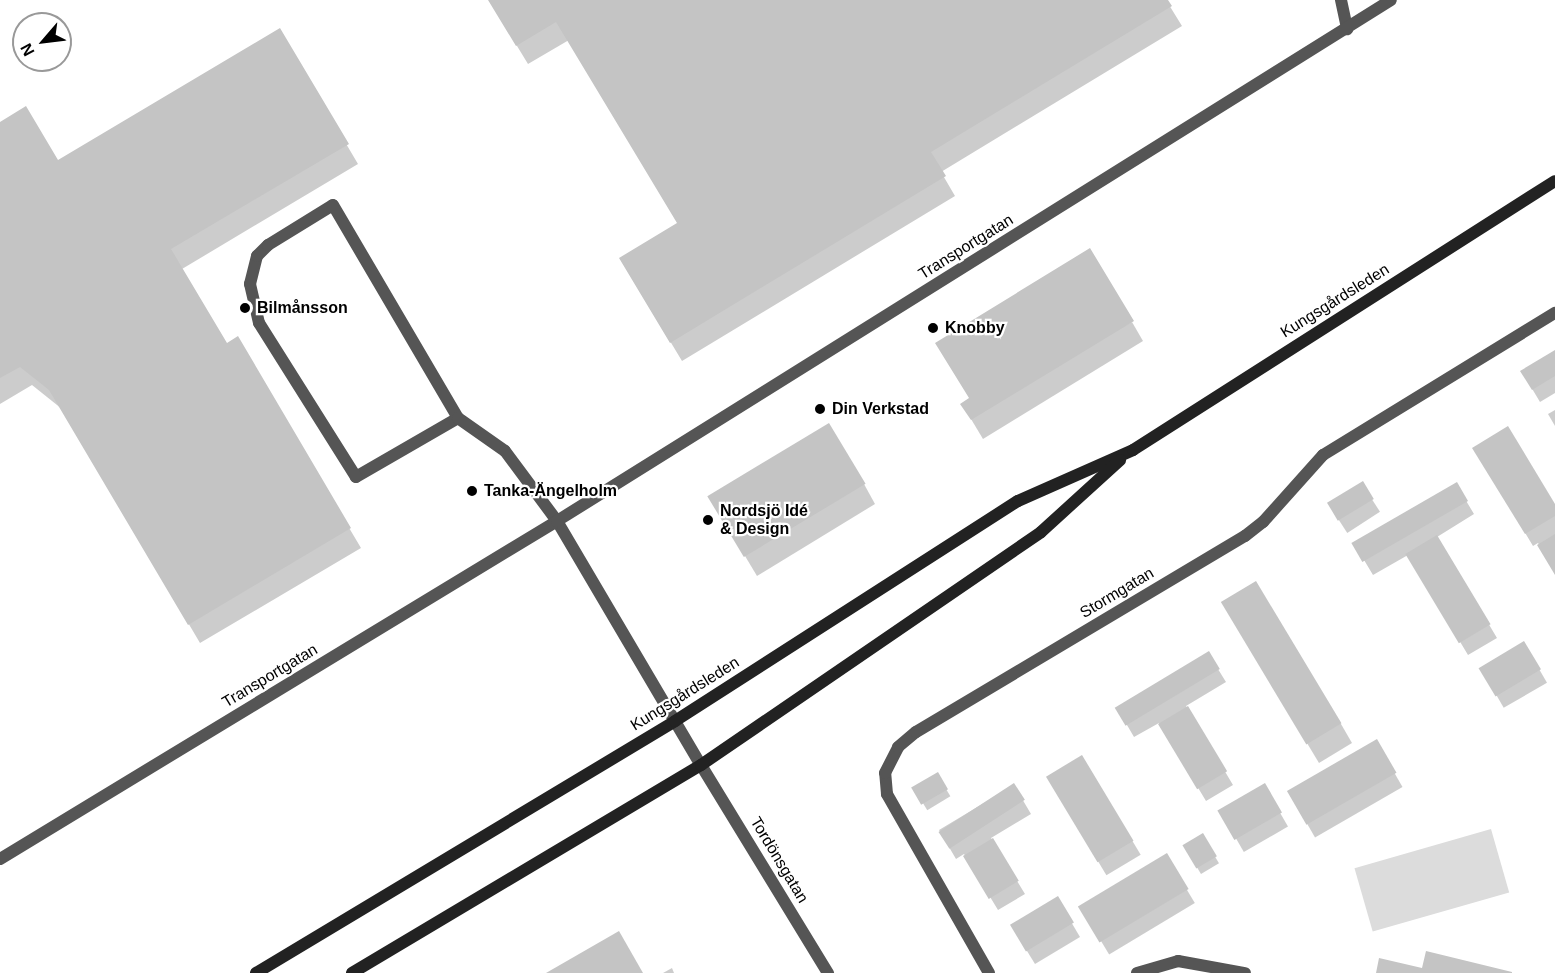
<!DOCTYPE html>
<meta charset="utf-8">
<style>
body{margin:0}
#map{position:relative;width:1555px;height:973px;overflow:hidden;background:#fff;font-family:Helvetica,sans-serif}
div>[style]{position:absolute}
.green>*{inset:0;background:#dcdcdc;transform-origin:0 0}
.shadow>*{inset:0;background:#0003;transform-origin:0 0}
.building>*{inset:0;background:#c4c4c4;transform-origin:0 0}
.service>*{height:12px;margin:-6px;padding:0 6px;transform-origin:6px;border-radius:6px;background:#555}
.minor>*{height:12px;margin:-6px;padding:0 6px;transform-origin:6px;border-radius:6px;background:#555}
.tertiary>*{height:12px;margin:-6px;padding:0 6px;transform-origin:6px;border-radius:6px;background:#555}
.secondary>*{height:12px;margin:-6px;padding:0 6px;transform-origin:6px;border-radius:6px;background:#222}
.dots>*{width:16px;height:16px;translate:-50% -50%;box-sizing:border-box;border:3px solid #fff;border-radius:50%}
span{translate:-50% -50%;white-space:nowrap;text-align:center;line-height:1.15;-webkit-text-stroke:4.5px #fff;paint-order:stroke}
.street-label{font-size:16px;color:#000}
.poi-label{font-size:16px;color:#000;font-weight:700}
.left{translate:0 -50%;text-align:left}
.north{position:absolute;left:12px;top:12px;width:60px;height:60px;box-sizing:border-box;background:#fff;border:2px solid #999;border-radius:50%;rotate:242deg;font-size:16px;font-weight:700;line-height:24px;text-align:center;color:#000}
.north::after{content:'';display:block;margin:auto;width:21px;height:27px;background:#000;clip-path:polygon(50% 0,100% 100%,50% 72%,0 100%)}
</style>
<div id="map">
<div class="green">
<i style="left:1491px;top:829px;width:66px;height:142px;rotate:74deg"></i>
</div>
<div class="shadow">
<i style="clip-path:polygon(489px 0,1166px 0,1182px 26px,941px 172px,955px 196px,682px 361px,632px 278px,679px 223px,569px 40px,528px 64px)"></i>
<i style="clip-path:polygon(279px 30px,358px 164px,182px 269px,226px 345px,237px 339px,361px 548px,200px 643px,62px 409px,32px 385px,0 404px,0 124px,57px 162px)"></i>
<i style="clip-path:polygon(1132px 322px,1143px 341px,983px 439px,962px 404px)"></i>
<i style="clip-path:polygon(1555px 352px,1555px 393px,1540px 402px,1522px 372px)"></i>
<i style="clip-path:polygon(1555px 410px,1555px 426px,1548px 414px)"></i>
<i style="clip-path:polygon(1474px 448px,1555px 507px,1555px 572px,1538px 543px,1533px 546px)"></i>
<i style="clip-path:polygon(864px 484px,875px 504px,757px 576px,721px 516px)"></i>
<i style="left:1362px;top:484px;width:33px;height:39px;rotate:57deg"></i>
<i style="clip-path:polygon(1456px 484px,1474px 514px,1437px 537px,1497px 638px,1468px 655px,1408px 555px,1373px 575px,1355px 545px)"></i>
<i style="clip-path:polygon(1234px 622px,1341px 724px,1352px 743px,1319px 763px)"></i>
<i style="left:1524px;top:643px;width:46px;height:50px;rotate:60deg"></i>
<i style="clip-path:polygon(1208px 653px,1226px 682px,1186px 706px,1233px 785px,1206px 801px,1159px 723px,1134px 737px,1117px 708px)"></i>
<i style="left:1376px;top:741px;width:53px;height:101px;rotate:60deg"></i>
<i style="left:1082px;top:757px;width:114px;height:40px;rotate:59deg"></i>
<i style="left:937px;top:774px;width:26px;height:27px;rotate:59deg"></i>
<i style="clip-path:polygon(1014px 785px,1031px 814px,991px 838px,1025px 894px,998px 910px,964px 854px,956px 859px,939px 830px)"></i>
<i style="left:1264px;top:785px;width:48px;height:51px;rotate:60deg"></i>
<i style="left:1202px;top:835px;width:33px;height:21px;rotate:59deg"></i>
<i style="left:1166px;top:855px;width:56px;height:100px;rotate:59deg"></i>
<i style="clip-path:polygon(1057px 898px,1080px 937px,1035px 964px,1019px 938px)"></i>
<i style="clip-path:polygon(672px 968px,674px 973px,663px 973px)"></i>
</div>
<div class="building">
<i style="clip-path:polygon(488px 0,1168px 0,1172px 6px,931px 152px,946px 176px,670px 343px,619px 258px,677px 223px,556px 22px,516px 46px)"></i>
<i style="clip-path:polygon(280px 28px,349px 144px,171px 249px,227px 343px,238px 336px,351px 528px,188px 625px,49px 390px,20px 367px,0 378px,0 122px,26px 106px,58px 160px)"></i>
<i style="clip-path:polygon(1090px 248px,1134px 321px,971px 420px,960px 404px,969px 398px,935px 343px)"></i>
<i style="clip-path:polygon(1555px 350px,1555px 376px,1532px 390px,1520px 371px)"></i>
<i style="left:829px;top:423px;width:71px;height:142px;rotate:59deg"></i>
<i style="clip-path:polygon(1508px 426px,1555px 504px,1555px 516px,1525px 534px,1472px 448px)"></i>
<i style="left:1363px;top:481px;width:21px;height:42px;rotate:59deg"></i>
<i style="left:1457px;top:482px;width:22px;height:122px;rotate:60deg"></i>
<i style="clip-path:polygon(1555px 534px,1555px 575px,1537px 545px)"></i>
<i style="left:1437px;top:535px;width:104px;height:37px;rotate:59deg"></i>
<i style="left:1256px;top:581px;width:166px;height:41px;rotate:59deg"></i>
<i style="left:1524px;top:641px;width:33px;height:53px;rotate:59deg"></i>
<i style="left:1209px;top:651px;width:21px;height:110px;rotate:59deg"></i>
<i style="left:1188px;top:706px;width:76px;height:35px;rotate:59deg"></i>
<i style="left:1377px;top:739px;width:39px;height:104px;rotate:60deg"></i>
<i style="left:1082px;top:755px;width:100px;height:42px;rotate:59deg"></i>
<i style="left:938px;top:772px;width:20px;height:31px;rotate:60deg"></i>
<i style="left:1014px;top:783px;width:20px;height:90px;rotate:57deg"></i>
<i style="left:1265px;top:783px;width:34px;height:55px;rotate:60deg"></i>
<i style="left:1203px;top:833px;width:27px;height:24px;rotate:59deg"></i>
<i style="left:993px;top:838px;width:50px;height:35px;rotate:59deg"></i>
<i style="left:1167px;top:853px;width:42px;height:104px;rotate:59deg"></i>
<i style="left:1058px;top:896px;width:31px;height:56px;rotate:59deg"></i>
<i style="clip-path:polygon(619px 931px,643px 973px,546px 973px)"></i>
<i style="clip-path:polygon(1426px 951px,1512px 972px,1512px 973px,1376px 973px,1379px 958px,1422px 968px)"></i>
</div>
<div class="service">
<i style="left:1341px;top:0;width:30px;rotate:78deg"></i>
<i style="left:458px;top:418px;width:118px;rotate:150deg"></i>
<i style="left:356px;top:477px;width:182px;rotate:-122.2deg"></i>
<i style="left:259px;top:323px;width:40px;rotate:-103deg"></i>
<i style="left:250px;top:284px;width:29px;rotate:-76deg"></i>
<i style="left:257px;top:256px;width:16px;rotate:-45deg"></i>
<i style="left:268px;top:245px;width:76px;rotate:-31.6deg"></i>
<i style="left:333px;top:205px;width:247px;rotate:59.6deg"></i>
<i style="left:458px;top:418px;width:57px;rotate:35.1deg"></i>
<i style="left:505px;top:451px;width:87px;rotate:53.4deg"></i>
</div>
<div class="minor">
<i style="left:557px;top:521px;width:283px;rotate:59.5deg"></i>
<i style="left:0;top:859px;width:652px;rotate:-31.25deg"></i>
<i style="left:557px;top:521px;width:983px;rotate:-31.99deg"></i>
<i style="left:989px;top:973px;width:206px;rotate:-119.7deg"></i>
<i style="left:887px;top:794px;width:21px;rotate:-95deg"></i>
<i style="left:885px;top:773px;width:29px;rotate:-63deg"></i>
<i style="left:898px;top:747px;width:23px;rotate:-40deg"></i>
<i style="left:916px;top:732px;width:383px;rotate:-30.8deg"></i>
<i style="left:1245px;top:536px;width:23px;rotate:-38deg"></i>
<i style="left:1263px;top:522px;width:90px;rotate:-48.2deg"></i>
<i style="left:1323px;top:455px;width:272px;rotate:-31.5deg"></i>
<i style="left:1137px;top:973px;width:43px;rotate:-16.3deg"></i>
<i style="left:1178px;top:961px;width:68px;rotate:10.2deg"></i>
</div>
<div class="tertiary">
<i style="left:701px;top:765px;width:244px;rotate:58.6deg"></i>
</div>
<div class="secondary">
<i style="left:256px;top:973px;width:489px;rotate:-31deg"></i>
<i style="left:675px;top:721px;width:407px;rotate:-32.7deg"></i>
<i style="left:1018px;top:501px;width:126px;rotate:-23.9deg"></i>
<i style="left:1133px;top:450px;width:500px;rotate:-32.52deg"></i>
<i style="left:352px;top:973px;width:406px;rotate:-30.8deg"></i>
<i style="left:701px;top:765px;width:412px;rotate:-34.4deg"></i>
<i style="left:1041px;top:532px;width:107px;rotate:-42.3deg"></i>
</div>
<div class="dots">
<i style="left:245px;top:308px;background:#000"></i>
<i style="left:933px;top:328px;background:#000"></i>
<i style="left:820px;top:409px;background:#000"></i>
<i style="left:472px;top:491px;background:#000"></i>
<i style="left:708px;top:520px;background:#000"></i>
</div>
<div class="street-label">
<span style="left:966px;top:247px;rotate:-32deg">Transportgatan</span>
<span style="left:1335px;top:301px;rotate:-32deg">Kungsgårdsleden</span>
<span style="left:1117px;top:593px;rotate:-31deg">Stormgatan</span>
<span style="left:270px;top:676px;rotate:-31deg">Transportgatan</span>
<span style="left:685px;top:694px;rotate:-32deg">Kungsgårdsleden</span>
<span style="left:779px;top:860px;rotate:59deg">Tordönsgatan</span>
</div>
<div class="poi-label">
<span class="left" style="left:257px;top:308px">Bilmånsson</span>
<span class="left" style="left:945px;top:328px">Knobby</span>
<span class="left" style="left:832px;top:409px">Din Verkstad</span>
<span class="left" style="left:484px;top:491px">Tanka-Ängelholm</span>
<span class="left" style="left:720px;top:520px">Nordsjö Idé<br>&amp; Design</span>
</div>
<div class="north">N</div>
</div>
